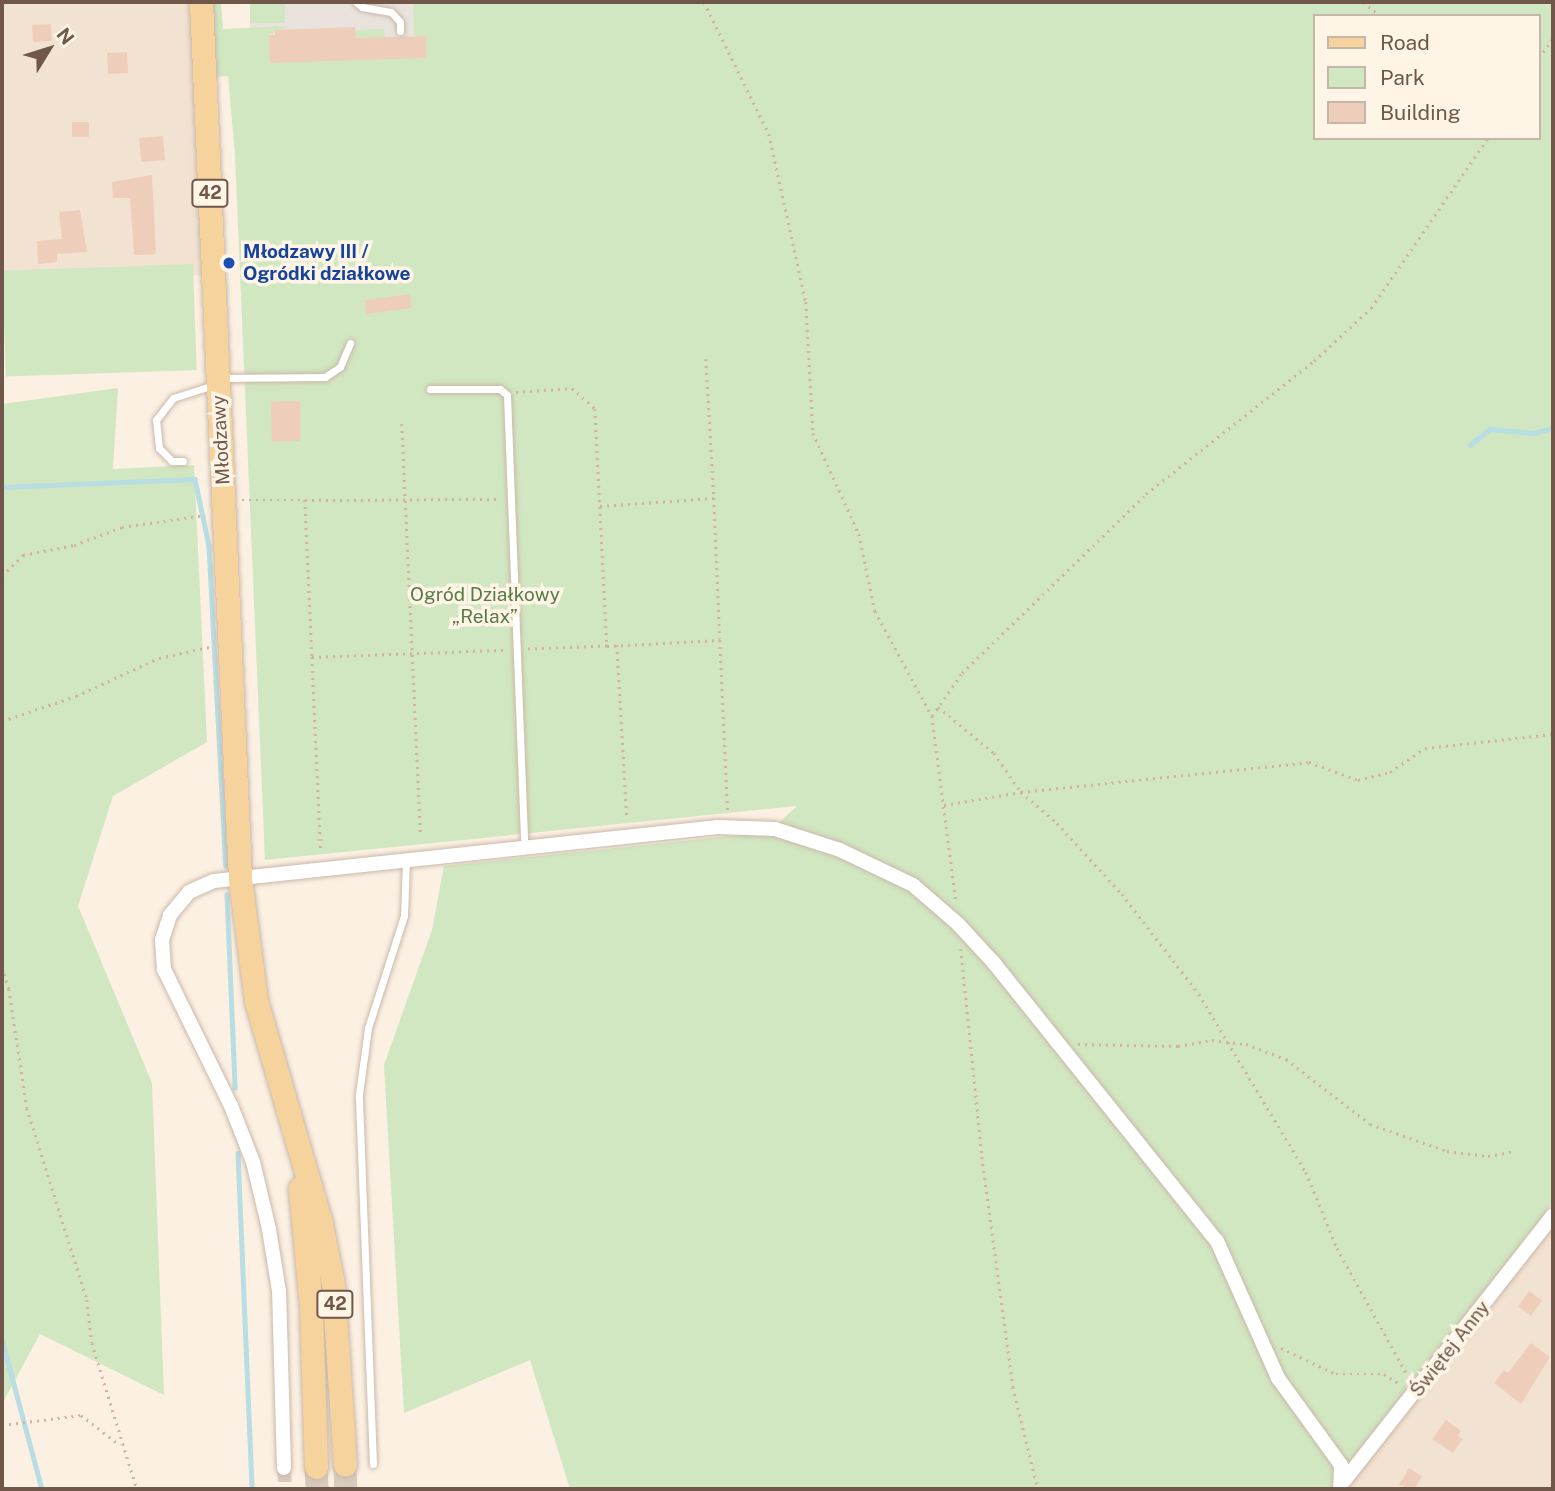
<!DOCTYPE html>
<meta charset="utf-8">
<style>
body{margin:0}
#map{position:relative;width:1555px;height:1491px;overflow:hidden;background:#fbf0e2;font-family:"Public Sans",sans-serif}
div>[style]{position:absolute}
.residential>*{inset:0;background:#f2e2d1;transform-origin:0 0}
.industrial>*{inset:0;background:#eae3dd;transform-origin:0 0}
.green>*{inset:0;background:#d1e7c1;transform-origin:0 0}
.stream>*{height:4.5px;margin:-2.25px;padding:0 2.25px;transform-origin:2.25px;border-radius:2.25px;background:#b8dde2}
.building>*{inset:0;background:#eecebb;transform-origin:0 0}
.street-tunnel>*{height:14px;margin-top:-7px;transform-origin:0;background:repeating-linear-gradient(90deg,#d8cabc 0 14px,transparent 0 21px)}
.primary-tunnel>*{height:23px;margin-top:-11.5px;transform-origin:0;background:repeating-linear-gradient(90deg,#d8cabc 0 23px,transparent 0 34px)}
.path>*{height:2.5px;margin-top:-1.25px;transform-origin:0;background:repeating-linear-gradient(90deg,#d3b29f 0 2px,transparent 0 7px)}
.roads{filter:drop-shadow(0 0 2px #cab8a9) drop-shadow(0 0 2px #cab8a9)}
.lane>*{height:7px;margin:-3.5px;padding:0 3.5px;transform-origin:3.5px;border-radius:3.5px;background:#fff}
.street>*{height:14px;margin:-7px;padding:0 7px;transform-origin:7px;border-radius:7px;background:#fff}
.primary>*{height:23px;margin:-11.5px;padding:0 11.5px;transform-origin:11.5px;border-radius:11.5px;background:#f6d39d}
.dots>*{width:19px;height:19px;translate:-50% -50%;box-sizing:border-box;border:4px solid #fef5e7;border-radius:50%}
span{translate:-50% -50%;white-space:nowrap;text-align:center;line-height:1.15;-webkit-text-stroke:7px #fef5e7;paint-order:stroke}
.shield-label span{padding:2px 5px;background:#fef5e7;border:2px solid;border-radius:5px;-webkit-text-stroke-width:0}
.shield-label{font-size:18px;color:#70574a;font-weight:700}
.transit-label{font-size:19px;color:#164399;font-weight:700}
.left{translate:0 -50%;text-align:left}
.street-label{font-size:19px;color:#70574a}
.park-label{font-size:19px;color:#567b45}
.frame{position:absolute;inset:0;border:4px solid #70574a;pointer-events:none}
.legend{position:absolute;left:1313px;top:14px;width:228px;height:126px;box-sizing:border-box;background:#fef5e7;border:2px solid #c5b6a8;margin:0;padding:9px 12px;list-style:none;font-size:21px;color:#70574a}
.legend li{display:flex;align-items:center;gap:14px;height:35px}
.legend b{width:35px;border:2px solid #c5b6a8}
.north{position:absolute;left:14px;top:14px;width:70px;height:70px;-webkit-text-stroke:5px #fef5e7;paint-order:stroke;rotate:52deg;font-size:19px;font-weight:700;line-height:28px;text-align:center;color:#70574a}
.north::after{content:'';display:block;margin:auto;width:24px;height:32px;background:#70574a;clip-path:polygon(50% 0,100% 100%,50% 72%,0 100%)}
</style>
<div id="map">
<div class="residential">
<i style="left:2px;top:2px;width:199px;height:273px"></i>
<i style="clip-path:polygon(1553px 1217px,1553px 1489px,1342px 1489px)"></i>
</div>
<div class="industrial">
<i style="left:250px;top:2px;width:177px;height:72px"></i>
</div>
<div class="green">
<i style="clip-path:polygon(evenodd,212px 2px,221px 2px,223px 29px,288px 26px,269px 35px,271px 63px,356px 59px,355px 30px,384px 29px,385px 37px,373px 38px,426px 36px,414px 36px,413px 2px,1553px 2px,1553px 1202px,1333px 1489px,570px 1489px,530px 1360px,404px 1413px,384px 1065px,432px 930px,444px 866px,769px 832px,797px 806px,265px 860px,235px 155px,228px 76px,215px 77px,212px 2px,1315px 16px,1539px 16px,1539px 138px,1315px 138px,1315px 16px)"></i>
<i style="left:250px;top:2px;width:35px;height:21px"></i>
<i style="left:193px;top:264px;width:106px;height:191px;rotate:88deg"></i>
<i style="clip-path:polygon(118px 388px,113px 469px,194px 465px,207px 742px,113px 796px,78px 906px,152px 1083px,164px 1395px,40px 1334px,2px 1404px,2px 404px)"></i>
</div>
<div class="stream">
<i style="left:1470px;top:445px;width:26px;rotate:-39deg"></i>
<i style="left:1490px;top:429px;width:44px;rotate:5.2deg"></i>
<i style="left:1534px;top:433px;width:20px;rotate:-15deg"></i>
<i style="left:2px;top:487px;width:193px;rotate:-2.4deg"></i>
<i style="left:195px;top:479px;width:68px;rotate:78.2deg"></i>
<i style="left:209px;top:546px;width:320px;rotate:87deg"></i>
<i style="left:227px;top:894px;width:194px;rotate:87.6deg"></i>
<i style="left:238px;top:1153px;width:336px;rotate:87.6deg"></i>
<i style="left:2px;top:1339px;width:155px;rotate:75.1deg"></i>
</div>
<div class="building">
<i style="left:51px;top:24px;width:17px;height:19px;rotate:87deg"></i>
<i style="clip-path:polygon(355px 27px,356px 38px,426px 36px,426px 58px,270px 63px,269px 35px,275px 35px,275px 30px)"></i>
<i style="left:127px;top:52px;width:21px;height:20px;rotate:87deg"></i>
<i style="left:89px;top:122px;width:15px;height:17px;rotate:90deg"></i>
<i style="left:163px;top:136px;width:24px;height:24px;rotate:85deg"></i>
<i style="clip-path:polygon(152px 175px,156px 254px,134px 255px,130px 198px,113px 198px,112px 182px)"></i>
<i style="clip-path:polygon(80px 210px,87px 252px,57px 254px,57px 262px,38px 264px,37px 241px,62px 239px,59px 212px)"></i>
<i style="left:410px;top:294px;width:14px;height:46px;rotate:82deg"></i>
<i style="left:300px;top:401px;width:40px;height:29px;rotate:89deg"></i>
<i style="left:1529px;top:1291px;width:16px;height:19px;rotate:35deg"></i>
<i style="clip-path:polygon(1531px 1343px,1550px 1357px,1521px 1404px,1494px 1383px,1504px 1370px,1508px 1373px)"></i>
<i style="clip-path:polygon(1446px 1420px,1461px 1431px,1458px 1436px,1463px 1439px,1453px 1453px,1432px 1439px)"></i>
<i style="clip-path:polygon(1409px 1468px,1422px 1476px,1414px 1489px,1399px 1485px)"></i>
</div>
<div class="street-tunnel">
<i style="left:284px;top:1468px;width:21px;rotate:87deg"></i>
</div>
<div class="primary-tunnel">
<i style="left:345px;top:1465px;width:24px;rotate:88deg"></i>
<i style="left:316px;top:1467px;width:22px;rotate:87deg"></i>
</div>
<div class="path">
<i style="left:704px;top:2px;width:147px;rotate:63.8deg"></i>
<i style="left:769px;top:134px;width:172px;rotate:77.6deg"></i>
<i style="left:806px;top:302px;width:131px;rotate:86.9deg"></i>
<i style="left:813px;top:433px;width:111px;rotate:65.5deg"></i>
<i style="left:859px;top:534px;width:79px;rotate:78.3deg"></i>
<i style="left:875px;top:611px;width:119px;rotate:61.5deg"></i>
<i style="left:932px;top:716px;width:187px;rotate:82.6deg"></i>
<i style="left:1363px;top:2px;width:23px;rotate:38deg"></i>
<i style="left:1539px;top:58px;width:24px;rotate:-55deg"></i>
<i style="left:706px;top:359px;width:139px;rotate:86.7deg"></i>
<i style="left:516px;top:392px;width:56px;rotate:-4.1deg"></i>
<i style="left:572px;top:388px;width:31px;rotate:42deg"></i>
<i style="left:595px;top:409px;width:237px;rotate:87.1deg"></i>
<i style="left:607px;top:646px;width:79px;rotate:177.8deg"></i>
<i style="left:402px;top:424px;width:411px;rotate:87.4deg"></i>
<i style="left:242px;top:500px;width:63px"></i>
<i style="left:305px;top:500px;width:157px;rotate:87.4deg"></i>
<i style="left:312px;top:657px;width:195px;rotate:-2.1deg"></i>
<i style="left:305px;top:500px;width:196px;rotate:-0.3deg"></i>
<i style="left:600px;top:506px;width:114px;rotate:-4deg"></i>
<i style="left:714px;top:498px;width:141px;rotate:87.6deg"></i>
<i style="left:2px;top:576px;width:30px;rotate:-45deg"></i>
<i style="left:23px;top:555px;width:52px;rotate:-11.1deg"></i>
<i style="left:74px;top:545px;width:51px;rotate:-20.6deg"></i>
<i style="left:122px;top:527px;width:84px;rotate:-8.2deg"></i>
<i style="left:617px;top:645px;width:175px;rotate:86.7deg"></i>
<i style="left:607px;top:646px;width:113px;rotate:-3deg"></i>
<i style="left:720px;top:640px;width:173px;rotate:87.4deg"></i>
<i style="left:312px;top:657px;width:195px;rotate:87.4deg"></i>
<i style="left:938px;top:707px;width:72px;rotate:39.4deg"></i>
<i style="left:994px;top:753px;width:47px;rotate:55.3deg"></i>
<i style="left:1021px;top:792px;width:48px;rotate:40.7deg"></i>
<i style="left:1057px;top:823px;width:96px;rotate:47.5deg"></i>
<i style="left:1122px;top:894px;width:126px;rotate:52.4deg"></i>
<i style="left:1199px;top:994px;width:208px;rotate:59deg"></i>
<i style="left:1306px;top:1172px;width:82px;rotate:67.8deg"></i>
<i style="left:1337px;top:1248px;width:146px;rotate:61deg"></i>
<i style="left:932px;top:716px;width:52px;rotate:-55.1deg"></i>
<i style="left:962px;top:673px;width:257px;rotate:-44.2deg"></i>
<i style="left:1146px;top:494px;width:214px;rotate:-38.4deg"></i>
<i style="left:1314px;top:361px;width:78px;rotate:-42.9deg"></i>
<i style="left:1371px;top:308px;width:206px;rotate:-55.5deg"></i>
<i style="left:2px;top:721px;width:78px;rotate:-18.7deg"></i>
<i style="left:76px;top:696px;width:91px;rotate:-24.6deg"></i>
<i style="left:159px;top:658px;width:51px;rotate:-12.4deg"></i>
<i style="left:944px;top:805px;width:78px;rotate:-9.6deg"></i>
<i style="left:1021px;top:792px;width:290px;rotate:-5.9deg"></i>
<i style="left:1309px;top:762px;width:52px;rotate:20.2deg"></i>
<i style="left:1358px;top:780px;width:33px;rotate:-14deg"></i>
<i style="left:1390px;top:772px;width:42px;rotate:-34.4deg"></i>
<i style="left:1425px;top:748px;width:129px;rotate:-6.2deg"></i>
<i style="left:961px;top:949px;width:209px;rotate:84.2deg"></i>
<i style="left:982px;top:1157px;width:232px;rotate:82.3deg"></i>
<i style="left:1013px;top:1387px;width:105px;rotate:76.2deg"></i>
<i style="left:2px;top:967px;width:23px;rotate:72deg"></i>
<i style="left:9px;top:989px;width:120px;rotate:81.4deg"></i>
<i style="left:27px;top:1108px;width:201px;rotate:72.6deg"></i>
<i style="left:87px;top:1300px;width:43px;rotate:83.4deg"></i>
<i style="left:92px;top:1343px;width:153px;rotate:72.9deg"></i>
<i style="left:1078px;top:1044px;width:100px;rotate:1.1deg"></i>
<i style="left:1178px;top:1046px;width:35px;rotate:-10deg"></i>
<i style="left:1212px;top:1040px;width:34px;rotate:7deg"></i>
<i style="left:1246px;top:1044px;width:43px;rotate:20.6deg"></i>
<i style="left:1286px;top:1059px;width:106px;rotate:37.7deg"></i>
<i style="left:1370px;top:1124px;width:82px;rotate:19.3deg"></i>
<i style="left:1447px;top:1151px;width:41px;rotate:7deg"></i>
<i style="left:1488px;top:1156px;width:28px;rotate:-10deg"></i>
<i style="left:1281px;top:1348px;width:61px;rotate:25.3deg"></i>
<i style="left:1336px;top:1374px;width:48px"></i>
<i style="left:1384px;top:1374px;width:20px;rotate:33deg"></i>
<i style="left:2px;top:1425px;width:80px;rotate:-7.2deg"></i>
<i style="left:81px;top:1415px;width:49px;rotate:37.6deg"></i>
</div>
<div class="roads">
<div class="lane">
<i style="left:356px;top:2px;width:8px;rotate:40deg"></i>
<i style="left:362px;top:7px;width:29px;rotate:10deg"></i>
<i style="left:391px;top:12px;width:13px;rotate:48deg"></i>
<i style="left:400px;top:22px;width:9px;rotate:90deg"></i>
<i style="left:223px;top:378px;width:102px;rotate:-0.6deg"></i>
<i style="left:325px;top:377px;width:18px;rotate:-34deg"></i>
<i style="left:340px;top:367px;width:26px;rotate:-67deg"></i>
<i style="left:430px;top:389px;width:70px"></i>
<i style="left:500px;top:389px;width:9px;rotate:41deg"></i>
<i style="left:507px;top:395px;width:452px;rotate:87.8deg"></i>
<i style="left:183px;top:461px;width:11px;rotate:180deg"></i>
<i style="left:172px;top:461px;width:18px;rotate:-135deg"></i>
<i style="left:159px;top:448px;width:28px;rotate:-96deg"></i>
<i style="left:156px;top:420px;width:28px;rotate:-52deg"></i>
<i style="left:173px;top:398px;width:43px;rotate:-17.6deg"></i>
<i style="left:373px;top:1464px;width:370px;rotate:-92.2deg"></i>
<i style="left:359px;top:1094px;width:67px;rotate:-82.2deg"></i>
<i style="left:368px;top:1028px;width:118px;rotate:-72.2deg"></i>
<i style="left:404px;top:916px;width:55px;rotate:-87.9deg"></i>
</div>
<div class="street">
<i style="left:284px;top:1468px;width:177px;rotate:-91.6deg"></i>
<i style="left:279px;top:1291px;width:63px;rotate:-99.2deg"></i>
<i style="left:269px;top:1229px;width:69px;rotate:-103.4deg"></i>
<i style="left:253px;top:1162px;width:60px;rotate:-111.4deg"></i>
<i style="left:231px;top:1106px;width:153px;rotate:-116.1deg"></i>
<i style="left:164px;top:969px;width:29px;rotate:-94deg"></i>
<i style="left:162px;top:940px;width:26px;rotate:-72deg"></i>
<i style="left:170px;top:915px;width:30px;rotate:-50deg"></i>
<i style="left:189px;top:892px;width:27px;rotate:-24deg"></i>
<i style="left:214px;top:881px;width:507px;rotate:-6.12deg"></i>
<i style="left:718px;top:827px;width:57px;rotate:2deg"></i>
<i style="left:775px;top:829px;width:68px;rotate:17.9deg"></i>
<i style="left:840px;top:850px;width:81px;rotate:25.6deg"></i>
<i style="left:913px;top:885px;width:60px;rotate:40.9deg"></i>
<i style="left:958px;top:924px;width:53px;rotate:47.3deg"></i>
<i style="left:994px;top:963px;width:356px;rotate:51.3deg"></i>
<i style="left:1217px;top:1241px;width:150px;rotate:66deg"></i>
<i style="left:1278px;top:1378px;width:107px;rotate:54.1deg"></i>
<i style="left:1341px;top:1465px;width:24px;rotate:92deg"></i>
<i style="left:1344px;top:1481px;width:338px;rotate:-51.8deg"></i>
</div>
<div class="primary">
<i style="left:201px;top:2px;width:878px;rotate:87.45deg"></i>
<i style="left:240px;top:879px;width:123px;rotate:82.5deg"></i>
<i style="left:256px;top:1001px;width:232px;rotate:73.7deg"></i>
<i style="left:321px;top:1224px;width:61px;rotate:78.7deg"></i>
<i style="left:333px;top:1284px;width:181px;rotate:86.2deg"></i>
<i style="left:300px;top:1188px;width:120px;rotate:84.7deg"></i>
<i style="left:311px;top:1307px;width:160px;rotate:88.2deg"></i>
</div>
</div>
<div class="dots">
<i style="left:229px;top:263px;background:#1a4fb4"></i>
</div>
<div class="shield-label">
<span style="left:210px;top:193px">42</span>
<span style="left:335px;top:1304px">42</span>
</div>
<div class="transit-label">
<span class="left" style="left:243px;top:263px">Młodzawy III /<br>Ogródki działkowe</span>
</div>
<div class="street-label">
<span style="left:221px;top:440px;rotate:-93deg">Młodzawy</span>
<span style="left:1450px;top:1349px;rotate:-52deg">Świętej Anny</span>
</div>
<div class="park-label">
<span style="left:485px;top:606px">Ogród Działkowy<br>„Relax”</span>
</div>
<div class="frame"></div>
<ul class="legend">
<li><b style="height:9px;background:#f6d39d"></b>Road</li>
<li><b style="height:19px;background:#d1e7c1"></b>Park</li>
<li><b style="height:19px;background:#eecebb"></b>Building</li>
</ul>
<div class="north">N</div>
</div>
